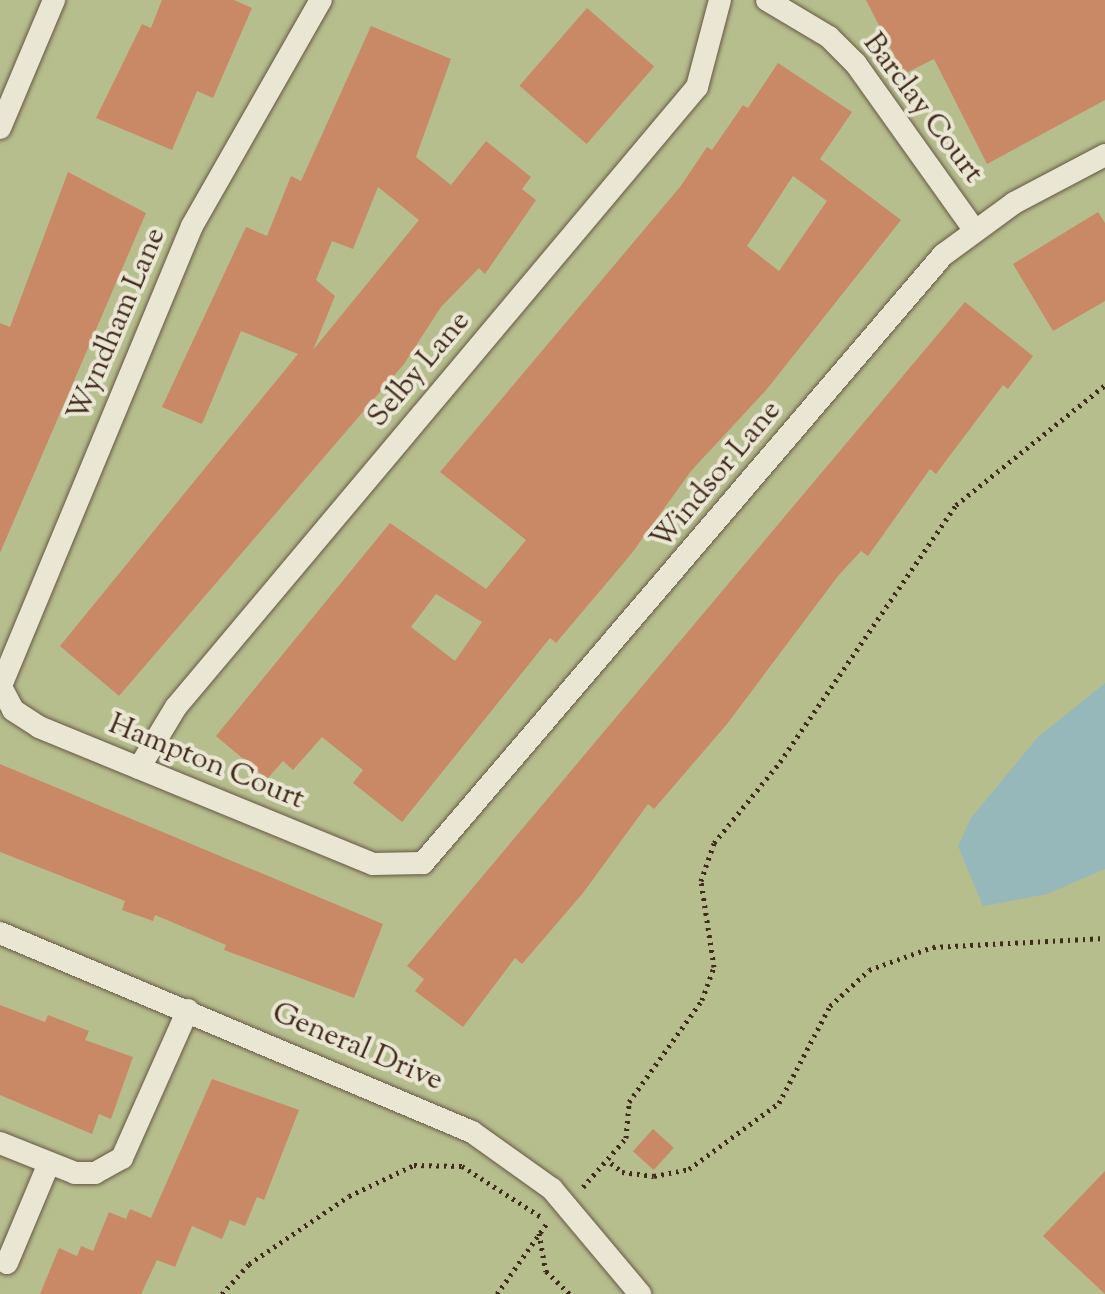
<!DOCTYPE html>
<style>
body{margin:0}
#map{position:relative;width:1105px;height:1294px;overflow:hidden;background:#dfd8bd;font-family:"Sorts Mill Goudy",serif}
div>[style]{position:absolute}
.green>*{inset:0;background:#b6be8e;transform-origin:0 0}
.water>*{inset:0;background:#96b8ba}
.building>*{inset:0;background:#c98967;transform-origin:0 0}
.path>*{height:5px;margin-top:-2.5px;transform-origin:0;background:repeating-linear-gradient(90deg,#422a1c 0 2.5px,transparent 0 7.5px)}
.roads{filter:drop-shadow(0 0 2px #695644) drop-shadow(0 0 2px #695644)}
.street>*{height:22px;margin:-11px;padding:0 11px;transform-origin:11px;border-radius:11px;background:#eae6d4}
span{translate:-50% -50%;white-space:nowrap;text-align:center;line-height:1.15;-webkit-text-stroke:8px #eae6d4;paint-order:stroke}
.street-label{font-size:30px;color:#422a1c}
</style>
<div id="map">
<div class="green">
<i style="left:0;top:0;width:1105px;height:1294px"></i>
</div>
<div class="water">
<i style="clip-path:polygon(1105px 683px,1105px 869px,1047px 894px,983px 906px,958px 846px,971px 818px,1038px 737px)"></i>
</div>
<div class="building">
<i style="clip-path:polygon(162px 0,234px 0,252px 8px,213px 98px,197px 91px,172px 150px,96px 118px,142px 24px,151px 28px)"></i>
<i style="clip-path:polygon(866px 0,1105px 0,1105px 100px,987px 164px,934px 59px,904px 74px)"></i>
<i style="left:587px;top:8px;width:89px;height:103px;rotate:41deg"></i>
<i style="clip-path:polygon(evenodd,371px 26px,451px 59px,416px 157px,451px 185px,486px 141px,531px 177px,522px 189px,536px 200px,485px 274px,479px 268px,441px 307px,404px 364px,119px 696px,60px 646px,298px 354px,241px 331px,202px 424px,162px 407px,246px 227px,267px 236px,291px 176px,301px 181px,371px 26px,378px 187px,419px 220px,313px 350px,335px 296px,316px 280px,332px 241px,353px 249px,378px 187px)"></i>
<i style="clip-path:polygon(evenodd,778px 63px,852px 112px,820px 159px,901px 220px,767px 389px,691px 471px,632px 553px,556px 643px,550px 638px,402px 822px,353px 783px,363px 770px,322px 737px,293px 770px,283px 761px,267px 779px,216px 736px,390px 523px,486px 589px,526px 540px,440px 472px,680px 187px,707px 147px,712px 150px,743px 105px,748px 108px,778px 63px,793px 176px,827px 201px,779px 271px,747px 246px,793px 176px,778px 63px,436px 594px,482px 622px,455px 661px,411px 627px,436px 594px)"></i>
<i style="clip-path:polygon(68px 172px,146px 213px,0 553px,0 323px,10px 327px)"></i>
<i style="clip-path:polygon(1098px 212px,1105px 223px,1105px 301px,1053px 331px,1013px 264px)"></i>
<i style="clip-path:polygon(965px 302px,1033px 356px,1008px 389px,1003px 385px,936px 474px,930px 469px,868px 556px,861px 551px,838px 576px,727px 724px,654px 809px,648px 804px,583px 893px,522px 964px,515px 958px,463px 1027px,415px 991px,424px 979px,407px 966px)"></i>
<i style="clip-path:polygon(0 764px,383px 924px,354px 998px,224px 950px,226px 945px,155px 915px,153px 921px,122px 910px,125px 901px,0 852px)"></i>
<i style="clip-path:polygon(0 1005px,45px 1022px,48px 1015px,89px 1031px,85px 1040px,133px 1057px,111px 1119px,99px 1114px,92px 1134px,0 1095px)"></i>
<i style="clip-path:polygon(212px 1079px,299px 1110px,264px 1200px,257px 1197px,245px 1226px,230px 1220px,222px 1239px,192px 1226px,175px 1267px,157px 1260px,141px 1294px,40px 1294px,59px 1248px,77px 1256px,81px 1246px,93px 1251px,109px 1212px,126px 1219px,130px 1209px,151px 1218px)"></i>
<i style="left:653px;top:1129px;width:28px;height:30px;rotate:42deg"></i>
<i style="clip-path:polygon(1105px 1171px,1105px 1294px,1043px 1236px)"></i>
</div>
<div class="path">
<i style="left:611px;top:1163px;width:14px;rotate:39deg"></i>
<i style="left:622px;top:1172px;width:32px;rotate:7deg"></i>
<i style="left:654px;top:1176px;width:36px;rotate:-11deg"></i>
<i style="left:689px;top:1169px;width:112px;rotate:-36.3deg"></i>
<i style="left:779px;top:1103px;width:110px;rotate:-62.3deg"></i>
<i style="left:830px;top:1006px;width:53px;rotate:-42.7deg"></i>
<i style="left:869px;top:970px;width:68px;rotate:-19.8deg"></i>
<i style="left:933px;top:947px;width:172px;rotate:-3deg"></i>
<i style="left:583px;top:1187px;width:65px;rotate:-48.7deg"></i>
<i style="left:626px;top:1138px;width:36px;rotate:-85deg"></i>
<i style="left:629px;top:1102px;width:125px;rotate:-54.4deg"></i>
<i style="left:702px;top:1000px;width:35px;rotate:-70deg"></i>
<i style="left:714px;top:967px;width:87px;rotate:-98.6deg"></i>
<i style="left:701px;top:881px;width:40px;rotate:-71.1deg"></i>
<i style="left:714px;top:843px;width:104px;rotate:-50.8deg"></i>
<i style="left:780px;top:762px;width:311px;rotate:-55.6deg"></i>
<i style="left:956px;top:505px;width:191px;rotate:-38.8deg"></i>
<i style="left:539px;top:1233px;width:39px;rotate:80deg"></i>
<i style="left:546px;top:1271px;width:33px;rotate:44deg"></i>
<i style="left:222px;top:1294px;width:40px;rotate:-48deg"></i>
<i style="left:249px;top:1264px;width:121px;rotate:-34.2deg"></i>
<i style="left:349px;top:1196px;width:72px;rotate:-25.5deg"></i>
<i style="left:414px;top:1165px;width:48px;rotate:1.2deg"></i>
<i style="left:462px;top:1166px;width:94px;rotate:32.8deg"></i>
<i style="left:497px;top:1294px;width:87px;rotate:-54.8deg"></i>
</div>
<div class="roads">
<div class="street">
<i style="left:767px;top:0;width:72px;rotate:30.8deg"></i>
<i style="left:829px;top:37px;width:38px;rotate:45deg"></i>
<i style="left:856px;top:64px;width:201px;rotate:54.5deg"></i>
<i style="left:0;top:128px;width:139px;rotate:-67.1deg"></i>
<i style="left:1px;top:687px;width:26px;rotate:62deg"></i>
<i style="left:13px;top:710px;width:31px;rotate:33deg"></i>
<i style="left:39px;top:727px;width:361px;rotate:22.3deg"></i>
<i style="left:373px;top:864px;width:50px;rotate:-1.1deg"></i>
<i style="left:423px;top:863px;width:800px;rotate:-49.46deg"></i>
<i style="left:943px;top:255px;width:88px;rotate:-36.2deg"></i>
<i style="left:1014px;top:203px;width:103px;rotate:-27.8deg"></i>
<i style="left:0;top:688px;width:500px;rotate:-67.43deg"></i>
<i style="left:192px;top:226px;width:260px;rotate:-60.3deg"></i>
<i style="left:139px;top:768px;width:71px;rotate:-58.8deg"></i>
<i style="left:176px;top:707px;width:810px;rotate:-49.96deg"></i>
<i style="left:697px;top:87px;width:90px;rotate:-75.2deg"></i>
<i style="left:0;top:933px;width:512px;rotate:22.86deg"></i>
<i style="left:472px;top:1132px;width:98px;rotate:35.5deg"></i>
<i style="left:552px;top:1189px;width:137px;rotate:50deg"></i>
<i style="left:0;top:1143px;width:81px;rotate:21.8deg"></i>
<i style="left:75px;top:1173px;width:20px"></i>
<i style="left:95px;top:1173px;width:31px;rotate:-29deg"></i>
<i style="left:122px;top:1158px;width:162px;rotate:-66deg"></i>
<i style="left:7px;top:1263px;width:108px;rotate:-67.2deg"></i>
</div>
</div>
<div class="street-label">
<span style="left:922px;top:109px;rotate:53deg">Barclay Court</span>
<span style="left:118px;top:325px;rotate:-67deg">Wyndham Lane</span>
<span style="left:420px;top:370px;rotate:-50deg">Selby Lane</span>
<span style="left:717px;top:476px;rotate:-50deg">Windsor Lane</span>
<span style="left:206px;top:763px;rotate:22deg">Hampton Court</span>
<span style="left:357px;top:1048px;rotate:23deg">General Drive</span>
</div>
</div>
